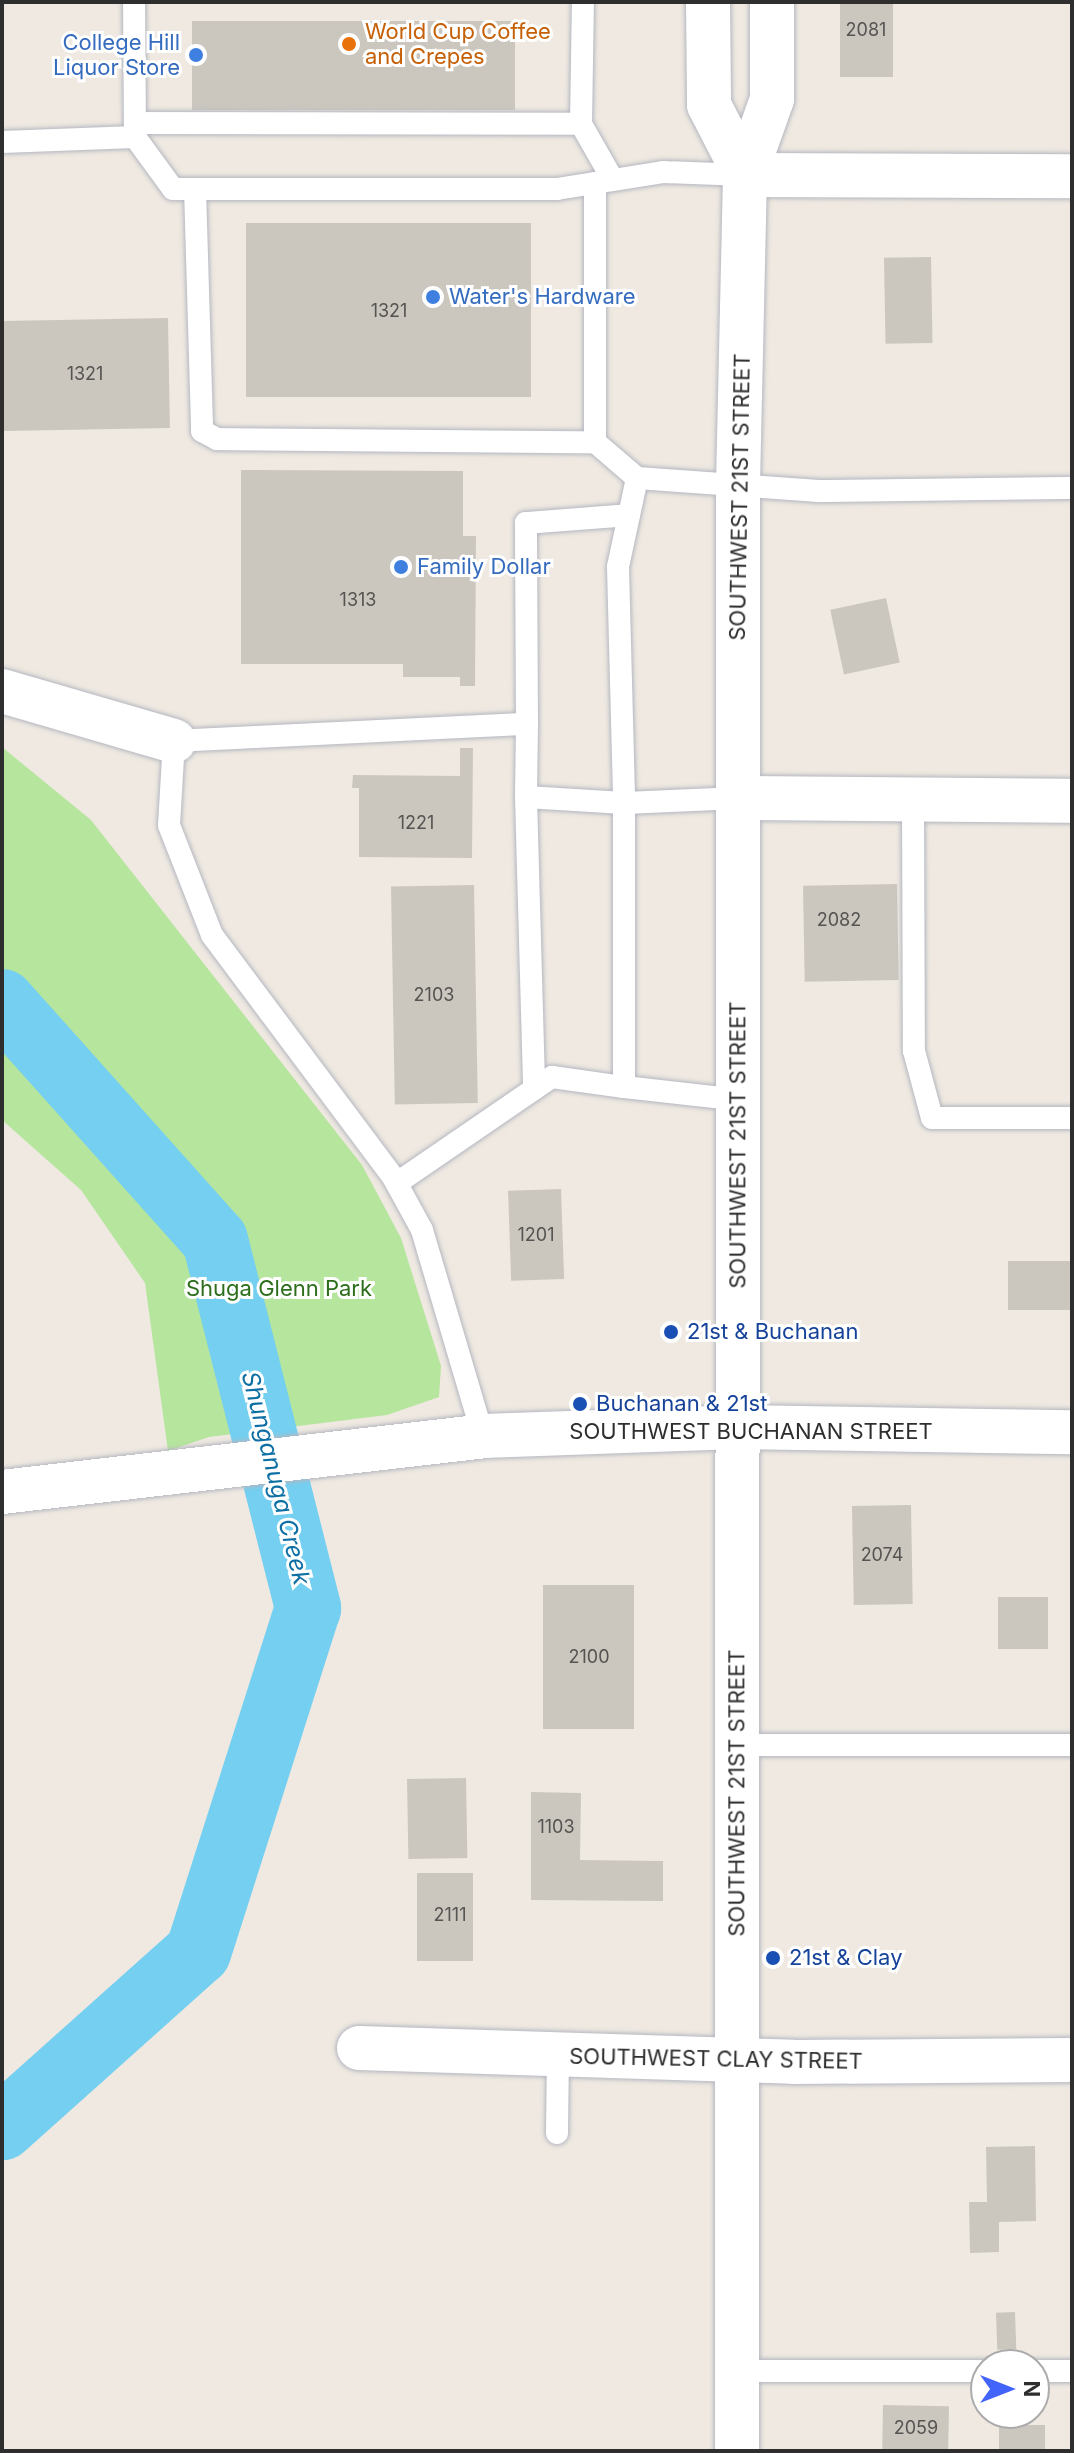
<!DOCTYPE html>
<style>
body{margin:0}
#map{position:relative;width:1074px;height:2453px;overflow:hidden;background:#efe9e1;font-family:Inter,sans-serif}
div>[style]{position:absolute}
.green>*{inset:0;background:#b6e59e}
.river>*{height:66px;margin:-33px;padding:0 33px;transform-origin:33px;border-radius:33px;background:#75cff0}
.building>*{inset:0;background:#cbc7bf;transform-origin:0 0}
.roads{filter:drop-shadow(0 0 2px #b4b7c1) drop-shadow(0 0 2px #b4b7c1)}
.service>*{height:22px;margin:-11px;padding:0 11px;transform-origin:11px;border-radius:11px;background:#fff}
.minor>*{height:44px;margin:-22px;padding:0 22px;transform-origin:22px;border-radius:22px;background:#fff}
.secondary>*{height:44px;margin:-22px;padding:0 22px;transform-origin:22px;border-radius:22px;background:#fff}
.dots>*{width:22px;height:22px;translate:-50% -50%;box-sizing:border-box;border:4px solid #fff;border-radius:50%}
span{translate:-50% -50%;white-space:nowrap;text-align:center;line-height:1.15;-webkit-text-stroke:6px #fff;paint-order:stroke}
.number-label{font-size:18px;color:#555452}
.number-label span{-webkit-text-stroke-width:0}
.food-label{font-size:22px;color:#c56008}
.left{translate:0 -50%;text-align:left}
.shop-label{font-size:22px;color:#366cbe}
.right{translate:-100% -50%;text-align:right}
.street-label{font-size:22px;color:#2e2e2e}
.park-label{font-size:22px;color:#2c6e1b}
.transit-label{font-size:22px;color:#164399}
.water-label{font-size:24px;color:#0d6fa3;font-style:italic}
.frame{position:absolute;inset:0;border:4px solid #2e2e2e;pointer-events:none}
.north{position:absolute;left:970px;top:2349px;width:80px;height:80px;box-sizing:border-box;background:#fff;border:2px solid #ababab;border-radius:50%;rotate:90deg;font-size:22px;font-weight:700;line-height:32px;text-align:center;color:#2e2e2e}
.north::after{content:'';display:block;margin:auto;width:28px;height:36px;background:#4264fb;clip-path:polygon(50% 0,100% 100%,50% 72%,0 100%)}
</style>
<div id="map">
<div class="green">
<i style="clip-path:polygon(2px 747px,91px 820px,362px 1165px,401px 1238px,441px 1366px,439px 1397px,387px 1415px,209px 1437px,168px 1451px,145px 1283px,81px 1190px,2px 1120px)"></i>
</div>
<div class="river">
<i style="left:2px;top:1002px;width:319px;rotate:48.2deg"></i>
<i style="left:215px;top:1240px;width:380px;rotate:75.8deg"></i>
<i style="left:308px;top:1608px;width:361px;rotate:107.7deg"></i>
<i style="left:198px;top:1952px;width:263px;rotate:138.2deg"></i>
</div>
<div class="building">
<i style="left:840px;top:2px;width:53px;height:75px"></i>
<i style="left:515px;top:21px;width:89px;height:323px;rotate:90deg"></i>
<i style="left:531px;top:223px;width:174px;height:285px;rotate:90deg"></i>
<i style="left:931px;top:257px;width:86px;height:47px;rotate:89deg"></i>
<i style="left:168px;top:318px;width:110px;height:166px;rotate:89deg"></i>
<i style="clip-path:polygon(241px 470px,463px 471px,463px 536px,476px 536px,475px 686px,460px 686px,460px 677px,403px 677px,403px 664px,241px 664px)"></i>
<i style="left:886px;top:598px;width:66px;height:57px;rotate:78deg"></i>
<i style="clip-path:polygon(460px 748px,473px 748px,472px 858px,359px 857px,359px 788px,352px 788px,353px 775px,460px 776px)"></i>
<i style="left:897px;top:884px;width:96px;height:94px;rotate:89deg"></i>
<i style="left:474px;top:885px;width:218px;height:83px;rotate:89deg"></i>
<i style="left:561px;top:1189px;width:90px;height:53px;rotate:88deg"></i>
<i style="left:1072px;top:1261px;width:49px;height:64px;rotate:90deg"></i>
<i style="left:911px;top:1505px;width:99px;height:59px;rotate:89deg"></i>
<i style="left:543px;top:1585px;width:91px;height:144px"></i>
<i style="left:998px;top:1597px;width:50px;height:52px"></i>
<i style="left:466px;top:1778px;width:80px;height:59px;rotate:89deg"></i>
<i style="clip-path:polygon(531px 1792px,581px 1793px,580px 1860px,663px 1861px,663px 1901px,531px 1900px)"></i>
<i style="left:417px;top:1873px;width:56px;height:88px"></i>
<i style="clip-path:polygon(1035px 2146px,1036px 2221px,999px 2222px,999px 2252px,970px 2253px,969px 2202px,987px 2202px,986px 2147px)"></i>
<i style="left:1015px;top:2312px;width:37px;height:19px;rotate:88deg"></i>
<i style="left:883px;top:2405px;width:66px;height:46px;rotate:1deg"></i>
<i style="left:999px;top:2425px;width:46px;height:26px"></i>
</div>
<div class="roads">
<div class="service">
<i style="left:135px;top:123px;width:446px;rotate:0.1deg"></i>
<i style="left:581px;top:124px;width:122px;rotate:-89.1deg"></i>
<i style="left:581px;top:124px;width:64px;rotate:60.3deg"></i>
<i style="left:135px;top:137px;width:64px;rotate:53.8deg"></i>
<i style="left:173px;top:189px;width:384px"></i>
<i style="left:557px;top:189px;width:107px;rotate:-9.1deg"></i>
<i style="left:663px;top:172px;width:82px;rotate:2.1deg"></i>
<i style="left:2px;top:142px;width:133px;rotate:-2.2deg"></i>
<i style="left:135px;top:137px;width:135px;rotate:-90.4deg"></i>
<i style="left:595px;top:183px;width:259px;rotate:90deg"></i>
<i style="left:195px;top:189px;width:242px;rotate:88.3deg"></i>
<i style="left:202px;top:431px;width:17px;rotate:28deg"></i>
<i style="left:217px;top:439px;width:378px;rotate:0.5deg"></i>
<i style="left:595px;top:442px;width:55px;rotate:40.6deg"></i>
<i style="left:637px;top:478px;width:182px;rotate:4.1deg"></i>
<i style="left:819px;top:491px;width:253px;rotate:-0.7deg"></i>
<i style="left:637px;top:478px;width:91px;rotate:102.1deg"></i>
<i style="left:618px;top:567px;width:236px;rotate:88.5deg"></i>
<i style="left:624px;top:803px;width:116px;rotate:-2.5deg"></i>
<i style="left:527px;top:724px;width:201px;rotate:-90.3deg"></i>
<i style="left:526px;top:523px;width:103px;rotate:-4.4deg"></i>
<i style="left:526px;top:797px;width:292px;rotate:88.4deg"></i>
<i style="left:913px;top:799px;width:252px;rotate:89.8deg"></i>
<i style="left:914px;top:1051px;width:69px;rotate:75deg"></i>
<i style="left:932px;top:1118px;width:140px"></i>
<i style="left:397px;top:1183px;width:188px;rotate:-34.4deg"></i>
<i style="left:552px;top:1077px;width:73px;rotate:7.9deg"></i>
<i style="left:483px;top:1436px;width:215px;rotate:-106.5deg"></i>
<i style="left:422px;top:1230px;width:60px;rotate:-118.7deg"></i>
<i style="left:393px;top:1177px;width:302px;rotate:-126.8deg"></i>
<i style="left:212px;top:935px;width:118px;rotate:-111.4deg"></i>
<i style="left:169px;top:825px;width:84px;rotate:-86.6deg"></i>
<i style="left:174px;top:741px;width:353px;rotate:-2.8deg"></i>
<i style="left:527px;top:724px;width:73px;rotate:90.8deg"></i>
<i style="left:526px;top:797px;width:98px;rotate:3.5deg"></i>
<i style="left:624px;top:803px;width:284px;rotate:90deg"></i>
<i style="left:624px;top:1087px;width:116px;rotate:6.4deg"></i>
<i style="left:737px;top:1745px;width:335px"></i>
<i style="left:557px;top:2133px;width:77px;rotate:-89.3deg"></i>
<i style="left:737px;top:2371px;width:249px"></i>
<i style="left:1034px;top:2371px;width:38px"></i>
</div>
<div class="minor">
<i style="left:745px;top:175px;width:327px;rotate:0.2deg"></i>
<i style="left:2px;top:691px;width:179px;rotate:16.2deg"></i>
<i style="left:740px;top:798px;width:332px;rotate:0.5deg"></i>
<i style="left:2px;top:1492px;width:484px;rotate:-6.6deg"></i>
<i style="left:483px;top:1436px;width:254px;rotate:-2deg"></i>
<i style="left:737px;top:1427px;width:335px;rotate:0.9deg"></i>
<i style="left:359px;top:2048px;width:435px;rotate:1.8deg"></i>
<i style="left:794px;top:2062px;width:278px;rotate:-0.4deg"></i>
</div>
<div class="secondary">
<i style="left:708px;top:2px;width:103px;rotate:89.4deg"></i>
<i style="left:709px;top:105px;width:79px;rotate:62.8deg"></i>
<i style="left:737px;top:2451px;width:1967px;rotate:-89.97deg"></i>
<i style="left:738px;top:484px;width:309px;rotate:-88.7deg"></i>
<i style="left:745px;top:175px;width:81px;rotate:-70.4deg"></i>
<i style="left:772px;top:99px;width:97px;rotate:-90deg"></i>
</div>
</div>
<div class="dots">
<i style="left:349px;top:44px;background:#e8710a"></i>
<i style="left:196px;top:55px;background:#3f7fe0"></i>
<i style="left:433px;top:297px;background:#3f7fe0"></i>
<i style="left:401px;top:567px;background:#3f7fe0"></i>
<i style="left:671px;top:1332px;background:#1a4fb4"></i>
<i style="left:580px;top:1404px;background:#1a4fb4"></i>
<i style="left:773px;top:1958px;background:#1a4fb4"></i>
</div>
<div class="number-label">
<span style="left:866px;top:30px">2081</span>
<span style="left:389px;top:311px">1321</span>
<span style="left:85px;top:374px">1321</span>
<span style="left:358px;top:600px">1313</span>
<span style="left:416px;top:823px">1221</span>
<span style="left:839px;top:920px">2082</span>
<span style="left:434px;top:995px">2103</span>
<span style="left:536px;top:1235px">1201</span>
<span style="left:882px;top:1555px">2074</span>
<span style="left:589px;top:1657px">2100</span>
<span style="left:556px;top:1827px">1103</span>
<span style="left:450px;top:1915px">2111</span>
<span style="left:916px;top:2428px">2059</span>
</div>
<div class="food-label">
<span class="left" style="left:365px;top:44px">World Cup Coffee<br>and Crepes</span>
</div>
<div class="shop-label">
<span class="right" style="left:180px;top:55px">College Hill<br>Liquor Store</span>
<span class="left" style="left:449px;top:297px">Water's Hardware</span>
<span class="left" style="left:417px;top:567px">Family Dollar</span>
</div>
<div class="street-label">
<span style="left:740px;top:497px;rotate:-89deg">SOUTHWEST 21ST STREET</span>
<span style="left:738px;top:1145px;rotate:-90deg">SOUTHWEST 21ST STREET</span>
<span style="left:751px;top:1432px">SOUTHWEST BUCHANAN STREET</span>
<span style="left:737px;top:1793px;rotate:-90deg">SOUTHWEST 21ST STREET</span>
<span style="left:716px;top:2059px;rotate:1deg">SOUTHWEST CLAY STREET</span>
</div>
<div class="park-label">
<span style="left:279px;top:1289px">Shuga Glenn Park</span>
</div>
<div class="transit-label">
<span class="left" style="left:687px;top:1332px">21st &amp; Buchanan</span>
<span class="left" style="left:596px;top:1404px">Buchanan &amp; 21st</span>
<span class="left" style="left:789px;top:1958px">21st &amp; Clay</span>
</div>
<div class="water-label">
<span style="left:276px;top:1478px;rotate:76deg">Shunganuga Creek</span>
</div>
<div class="frame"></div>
<div class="north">N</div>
</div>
